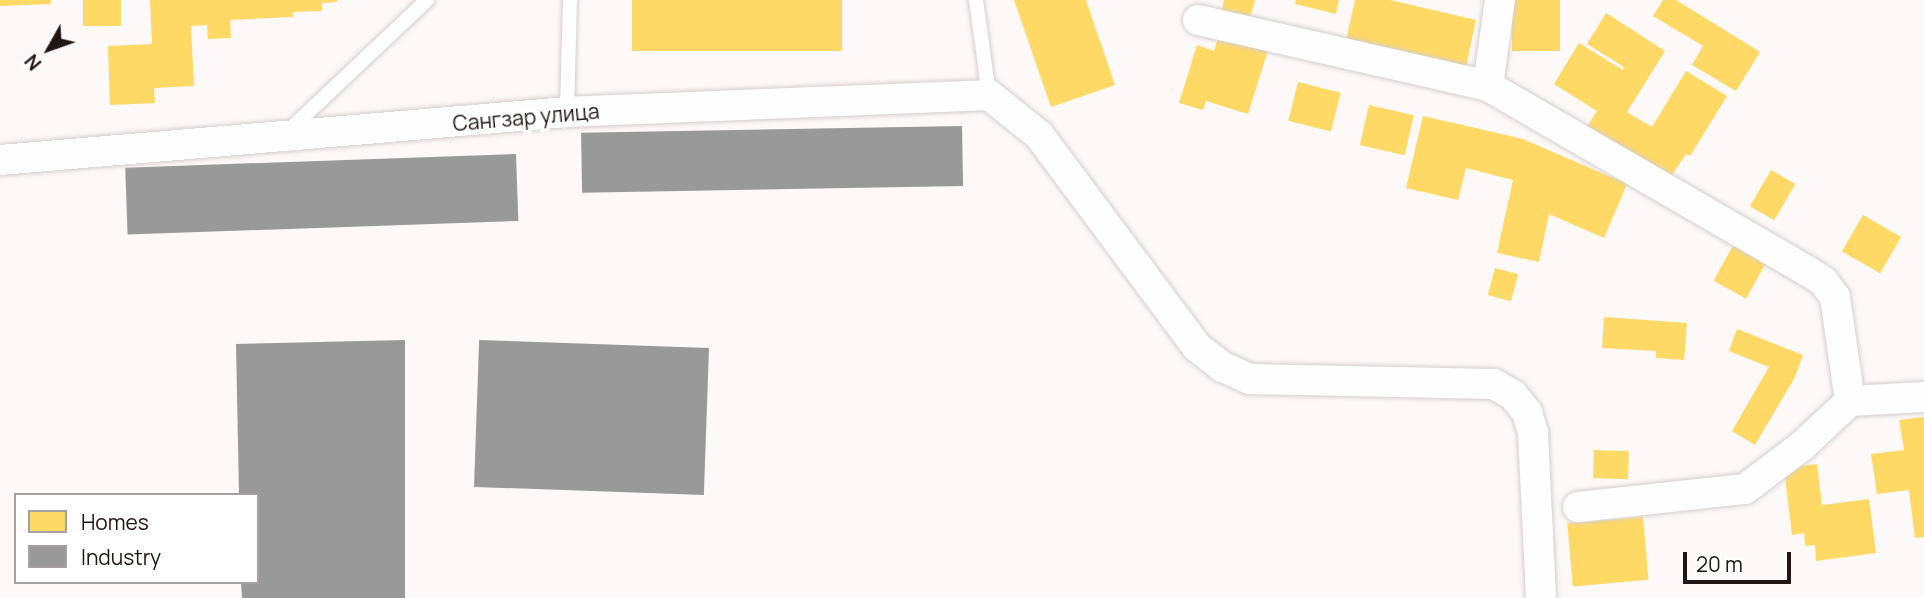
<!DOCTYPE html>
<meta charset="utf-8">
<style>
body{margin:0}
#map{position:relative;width:1924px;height:598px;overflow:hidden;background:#fcf9f8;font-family:Manrope,sans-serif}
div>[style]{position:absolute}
.homes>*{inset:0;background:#ffd966;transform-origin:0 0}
.industry>*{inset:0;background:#999;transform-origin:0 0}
.roads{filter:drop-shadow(0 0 2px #d5cecd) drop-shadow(0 0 2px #d5cecd)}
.service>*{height:14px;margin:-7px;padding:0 7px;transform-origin:7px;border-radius:7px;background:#fffefe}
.minor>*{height:30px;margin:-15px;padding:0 15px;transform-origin:15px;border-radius:15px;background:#fffefe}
span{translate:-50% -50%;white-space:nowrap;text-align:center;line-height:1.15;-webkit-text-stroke:7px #fff;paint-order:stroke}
.street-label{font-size:21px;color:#1f1513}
.legend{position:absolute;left:14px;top:493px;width:245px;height:91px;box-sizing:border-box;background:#fff;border:2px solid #a5a1a1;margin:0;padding:9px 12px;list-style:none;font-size:21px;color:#1f1513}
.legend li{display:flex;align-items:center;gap:14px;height:35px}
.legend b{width:35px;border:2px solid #a5a1a1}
.north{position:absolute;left:14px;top:14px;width:70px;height:70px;-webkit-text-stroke:5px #fff;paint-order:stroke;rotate:230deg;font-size:19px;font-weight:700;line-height:28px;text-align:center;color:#1f1513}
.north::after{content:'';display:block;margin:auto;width:24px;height:32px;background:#1f1513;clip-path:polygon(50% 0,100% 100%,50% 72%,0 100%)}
.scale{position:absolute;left:1683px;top:552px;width:108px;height:32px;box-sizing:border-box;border:4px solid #1f1513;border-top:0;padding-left:9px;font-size:21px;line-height:24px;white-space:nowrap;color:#1f1513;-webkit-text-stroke:5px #fff;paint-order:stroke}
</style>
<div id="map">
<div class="homes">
<i style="clip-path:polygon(0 0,51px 0,51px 4px,0 6px)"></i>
<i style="left:83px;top:0;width:38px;height:26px"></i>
<i style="clip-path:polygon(150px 0,337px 0,337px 2px,322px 3px,322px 11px,293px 12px,293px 17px,230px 20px,231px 38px,208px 39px,207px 25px,191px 26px,194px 86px,154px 88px,155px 103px,110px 105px,108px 46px,152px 44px)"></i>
<i style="left:632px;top:0;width:210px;height:51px"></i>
<i style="clip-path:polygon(1014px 0,1086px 0,1115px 85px,1051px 107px)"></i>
<i style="clip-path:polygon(1224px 0,1255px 0,1250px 19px,1222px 11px)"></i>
<i style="clip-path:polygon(1296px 0,1339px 0,1336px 14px,1295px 4px)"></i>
<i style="clip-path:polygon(1355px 0,1390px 0,1476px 20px,1465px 72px,1345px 45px)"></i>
<i style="left:1512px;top:0;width:48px;height:51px"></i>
<i style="clip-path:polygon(1663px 0,1676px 0,1760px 52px,1736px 91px,1692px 65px,1703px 46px,1653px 16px)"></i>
<i style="clip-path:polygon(1606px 13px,1665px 51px,1627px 112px,1652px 127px,1686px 71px,1727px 96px,1690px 156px,1686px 154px,1670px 178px,1587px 127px,1597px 111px,1554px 84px,1579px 43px,1623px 70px,1624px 67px,1587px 44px)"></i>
<i style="clip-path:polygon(1220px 32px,1269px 47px,1248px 114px,1206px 101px,1203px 110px,1179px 103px,1197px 45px,1214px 51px)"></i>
<i style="left:1298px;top:82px;width:44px;height:40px;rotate:14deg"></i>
<i style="left:1369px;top:105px;width:46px;height:41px;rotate:13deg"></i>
<i style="clip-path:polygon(1423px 116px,1523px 139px,1627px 184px,1604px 238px,1549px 214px,1539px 262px,1497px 253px,1513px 180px,1466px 168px,1458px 200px,1406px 188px)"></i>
<i style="left:1771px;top:170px;width:28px;height:42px;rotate:30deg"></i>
<i style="left:1863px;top:215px;width:44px;height:42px;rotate:30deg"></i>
<i style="left:1734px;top:244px;width:37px;height:42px;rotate:29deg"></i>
<i style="left:1495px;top:268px;width:24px;height:28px;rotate:15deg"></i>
<i style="clip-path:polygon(1604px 317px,1687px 323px,1684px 360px,1656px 358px,1656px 351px,1602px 348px)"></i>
<i style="clip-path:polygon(1737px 329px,1803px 355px,1795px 377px,1755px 445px,1732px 431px,1769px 367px,1729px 351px)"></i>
<i style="clip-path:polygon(1924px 417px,1924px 537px,1915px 538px,1909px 490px,1877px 494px,1871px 454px,1904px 450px,1899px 420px)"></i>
<i style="left:1594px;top:450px;width:35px;height:28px;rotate:2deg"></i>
<i style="clip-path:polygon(1817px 464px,1822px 505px,1869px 499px,1876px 553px,1816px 561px,1815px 545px,1805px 546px,1804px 533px,1792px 535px,1784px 468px)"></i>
<i style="left:1643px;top:517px;width:63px;height:76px;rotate:85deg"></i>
</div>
<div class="industry">
<i style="left:962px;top:126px;width:60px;height:381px;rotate:89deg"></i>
<i style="left:516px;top:154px;width:67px;height:391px;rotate:88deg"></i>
<i style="clip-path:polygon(405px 340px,405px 598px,242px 598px,241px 582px,257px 582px,257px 495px,239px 495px,236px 344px)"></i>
<i style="left:709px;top:348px;width:147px;height:230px;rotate:92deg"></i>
</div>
<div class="roads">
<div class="service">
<i style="left:976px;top:0;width:96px;rotate:82.2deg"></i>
<i style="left:567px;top:112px;width:112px;rotate:-88.5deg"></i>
<i style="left:286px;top:133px;width:194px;rotate:-43.3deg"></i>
</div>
<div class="minor">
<i style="left:1198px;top:20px;width:297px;rotate:12.8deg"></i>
<i style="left:1488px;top:86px;width:371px;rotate:30.1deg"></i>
<i style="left:1809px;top:272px;width:17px;rotate:33deg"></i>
<i style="left:1823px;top:281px;width:20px;rotate:53deg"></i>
<i style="left:1835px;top:297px;width:105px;rotate:81.8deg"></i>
<i style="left:1488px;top:86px;width:87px;rotate:-82.1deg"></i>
<i style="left:0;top:160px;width:569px;rotate:-4.84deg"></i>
<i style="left:567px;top:112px;width:422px;rotate:-2.3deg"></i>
<i style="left:989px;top:95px;width:64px;rotate:38.7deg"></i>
<i style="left:1039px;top:135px;width:264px;rotate:53.3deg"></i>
<i style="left:1197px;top:347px;width:33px;rotate:38deg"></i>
<i style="left:1223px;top:367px;width:30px;rotate:24deg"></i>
<i style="left:1250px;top:379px;width:244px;rotate:1.2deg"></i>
<i style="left:1494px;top:384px;width:22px;rotate:30deg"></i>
<i style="left:1513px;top:395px;width:22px;rotate:51deg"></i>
<i style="left:1527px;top:412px;width:22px;rotate:74deg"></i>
<i style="left:1533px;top:433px;width:165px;rotate:87.2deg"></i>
<i style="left:1578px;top:507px;width:168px;rotate:-6.2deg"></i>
<i style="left:1745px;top:489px;width:71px;rotate:-37deg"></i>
<i style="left:1802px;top:446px;width:66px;rotate:-43.2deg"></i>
<i style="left:1850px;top:401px;width:74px;rotate:-3.1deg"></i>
</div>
</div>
<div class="street-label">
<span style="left:526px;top:117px;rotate:-5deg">Сангзар улица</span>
</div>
<ul class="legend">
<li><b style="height:19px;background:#ffd966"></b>Homes</li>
<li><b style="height:19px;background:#999"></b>Industry</li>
</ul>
<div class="north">N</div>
<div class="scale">20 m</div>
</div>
